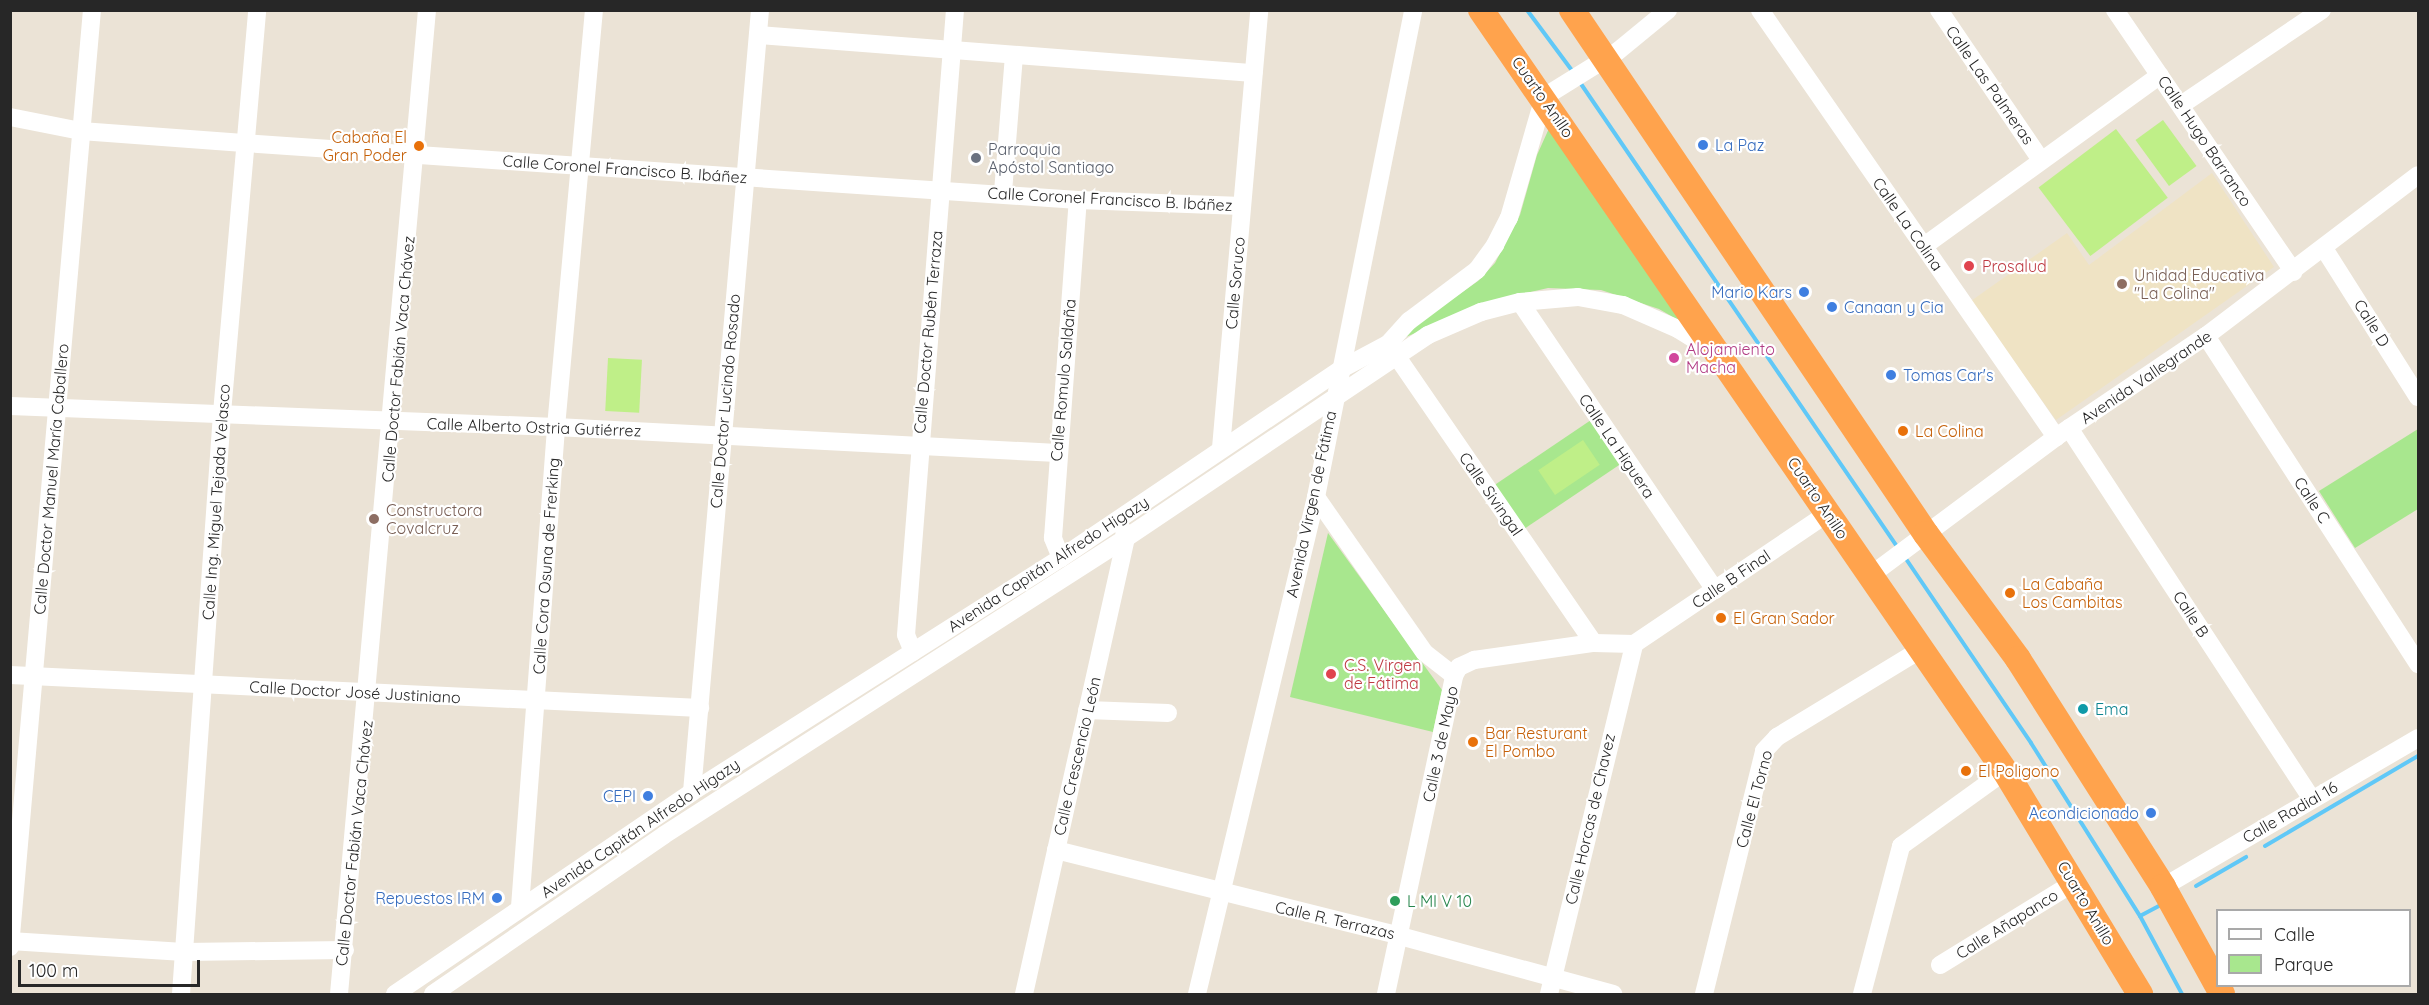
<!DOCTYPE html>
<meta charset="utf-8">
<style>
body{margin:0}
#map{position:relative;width:2429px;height:1005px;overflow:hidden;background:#ebe3d6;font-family:Quicksand,sans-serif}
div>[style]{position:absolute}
.education>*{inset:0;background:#efe3c4}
.green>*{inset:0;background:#a8e78e;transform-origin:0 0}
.pitch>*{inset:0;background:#bfef88;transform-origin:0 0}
.stream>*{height:4px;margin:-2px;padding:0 2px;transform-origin:2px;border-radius:2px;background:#60c8f7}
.minor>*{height:18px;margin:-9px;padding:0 9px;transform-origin:9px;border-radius:9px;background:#fff}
.highway>*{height:26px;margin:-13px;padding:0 13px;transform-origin:13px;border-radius:13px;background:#ffa34d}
.dots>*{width:16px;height:16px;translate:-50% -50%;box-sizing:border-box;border:3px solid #fff;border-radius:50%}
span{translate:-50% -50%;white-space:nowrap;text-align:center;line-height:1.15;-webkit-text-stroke:4.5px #fff;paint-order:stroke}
.street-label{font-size:16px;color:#272727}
.food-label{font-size:16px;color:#c56008}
.right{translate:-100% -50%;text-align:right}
.left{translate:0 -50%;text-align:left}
.shop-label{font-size:16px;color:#366cbe}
.worship-label{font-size:16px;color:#5b616d}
.health-label{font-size:16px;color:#be3a42}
.education-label{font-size:16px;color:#785e54}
.hotel-label{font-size:16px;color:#b23c85}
.culture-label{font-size:16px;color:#0d838f}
.leisure-label{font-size:16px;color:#27864d}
.frame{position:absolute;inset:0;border:12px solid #272727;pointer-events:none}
.legend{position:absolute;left:2216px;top:909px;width:195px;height:78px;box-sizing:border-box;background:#fff;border:2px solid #a9a9a9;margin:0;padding:8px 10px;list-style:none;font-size:18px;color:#272727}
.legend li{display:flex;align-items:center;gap:12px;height:30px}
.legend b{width:30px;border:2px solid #a9a9a9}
.scale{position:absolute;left:18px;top:960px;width:182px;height:27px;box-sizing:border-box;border:3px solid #272727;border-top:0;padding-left:8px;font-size:18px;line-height:21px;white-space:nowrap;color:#272727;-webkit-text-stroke:4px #fff;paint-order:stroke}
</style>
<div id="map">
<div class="education">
<i style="clip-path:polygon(2212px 173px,2274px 267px,2056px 420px,1971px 301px,2067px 233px,2089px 265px)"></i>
</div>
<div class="green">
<i style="clip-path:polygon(1551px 124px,1685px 324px,1659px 309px,1601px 290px,1548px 288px,1492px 301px,1389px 344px,1478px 281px,1495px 263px,1520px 215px,1537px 155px)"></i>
<i style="left:1591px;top:420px;width:53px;height:119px;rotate:56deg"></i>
<i style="clip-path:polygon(2418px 429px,2418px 509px,2355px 548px,2319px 491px)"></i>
<i style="clip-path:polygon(1328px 533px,1442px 690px,1433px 732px,1290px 697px)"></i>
</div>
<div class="pitch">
<i style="left:2163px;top:120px;width:57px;height:34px;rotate:54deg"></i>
<i style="left:2116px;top:129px;width:86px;height:97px;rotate:53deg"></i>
<i style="left:608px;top:358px;width:34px;height:53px;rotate:3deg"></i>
<i style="left:1583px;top:440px;width:30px;height:54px;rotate:56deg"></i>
</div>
<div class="stream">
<i style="left:1527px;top:10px;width:77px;rotate:53.4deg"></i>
<i style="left:1579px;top:81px;width:566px;rotate:55.66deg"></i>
<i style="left:1904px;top:556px;width:226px;rotate:55.8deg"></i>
<i style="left:2031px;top:743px;width:204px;rotate:57.8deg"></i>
<i style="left:2140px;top:916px;width:89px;rotate:61.7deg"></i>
<i style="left:2265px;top:846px;width:178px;rotate:-30.5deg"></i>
<i style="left:2196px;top:886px;width:58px;rotate:-30.1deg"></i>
<i style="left:2140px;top:916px;width:24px;rotate:-28deg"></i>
</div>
<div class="minor">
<i style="left:1760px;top:10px;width:520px;rotate:55.27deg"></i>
<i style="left:1939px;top:10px;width:181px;rotate:55.8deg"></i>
<i style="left:2115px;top:10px;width:317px;rotate:55.7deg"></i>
<i style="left:758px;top:35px;width:497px;rotate:4.4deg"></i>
<i style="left:2181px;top:105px;width:170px;rotate:-34deg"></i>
<i style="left:10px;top:117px;width:72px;rotate:11.2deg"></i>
<i style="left:81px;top:131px;width:163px;rotate:4.2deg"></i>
<i style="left:244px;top:143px;width:836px;rotate:3.91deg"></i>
<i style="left:1078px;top:200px;width:164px;rotate:2.1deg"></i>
<i style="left:1003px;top:192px;width:137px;rotate:-85.4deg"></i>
<i style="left:1924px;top:246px;width:291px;rotate:-35.9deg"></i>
<i style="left:2325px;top:250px;width:174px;rotate:57.7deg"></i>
<i style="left:1520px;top:302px;width:348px;rotate:55.9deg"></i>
<i style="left:2206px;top:336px;width:391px;rotate:57.1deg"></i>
<i style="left:1391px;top:348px;width:358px;rotate:55.5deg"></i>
<i style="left:10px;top:406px;width:546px;rotate:2.2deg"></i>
<i style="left:556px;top:427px;width:502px;rotate:2.97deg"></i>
<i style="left:2069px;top:428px;width:443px;rotate:56.8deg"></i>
<i style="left:1221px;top:448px;width:440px;rotate:-85deg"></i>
<i style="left:1316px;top:497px;width:190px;rotate:55.1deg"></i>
<i style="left:1425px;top:653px;width:37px;rotate:38deg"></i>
<i style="left:1061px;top:558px;width:22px;rotate:-112deg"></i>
<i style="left:1053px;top:538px;width:339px;rotate:-85.8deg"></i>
<i style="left:1871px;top:575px;width:231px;rotate:-36.7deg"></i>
<i style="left:2056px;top:437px;width:181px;rotate:-34deg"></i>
<i style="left:2206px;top:336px;width:266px;rotate:-37.2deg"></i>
<i style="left:913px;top:652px;width:18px;rotate:-112deg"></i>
<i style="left:906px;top:635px;width:627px;rotate:-85.52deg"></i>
<i style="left:10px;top:675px;width:691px;rotate:2.74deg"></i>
<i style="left:1087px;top:710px;width:81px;rotate:2.1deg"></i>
<i style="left:692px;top:792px;width:785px;rotate:-85.03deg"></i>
<i style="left:1056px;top:850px;width:355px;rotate:14deg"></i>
<i style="left:1400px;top:936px;width:221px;rotate:15.2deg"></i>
<i style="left:2163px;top:887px;width:295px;rotate:-30.3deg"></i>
<i style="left:520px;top:907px;width:481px;rotate:-85.7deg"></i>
<i style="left:556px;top:427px;width:419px;rotate:-84.8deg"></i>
<i style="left:10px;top:941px;width:174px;rotate:3.6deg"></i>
<i style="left:184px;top:952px;width:161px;rotate:-0.7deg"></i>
<i style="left:10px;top:947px;width:941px;rotate:-85deg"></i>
<i style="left:1940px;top:965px;width:158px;rotate:-31.6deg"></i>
<i style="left:181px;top:994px;width:582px;rotate:-85.96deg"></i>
<i style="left:222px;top:413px;width:405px;rotate:-85deg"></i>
<i style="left:339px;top:994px;width:988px;rotate:-84.89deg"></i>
<i style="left:395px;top:994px;width:359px;rotate:-34.2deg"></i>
<i style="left:692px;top:792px;width:437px;rotate:-32.4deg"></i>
<i style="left:1061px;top:558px;width:340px;rotate:-34deg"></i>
<i style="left:1343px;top:368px;width:51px;rotate:-28.1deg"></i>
<i style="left:1388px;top:344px;width:31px;rotate:-48deg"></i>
<i style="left:1409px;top:321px;width:85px;rotate:-36.9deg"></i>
<i style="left:1477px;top:270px;width:31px;rotate:-54deg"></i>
<i style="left:1495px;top:245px;width:30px;rotate:-63deg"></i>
<i style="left:1509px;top:218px;width:126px;rotate:-73.9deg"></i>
<i style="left:1544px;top:97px;width:87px;rotate:-31.9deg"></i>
<i style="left:1618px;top:51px;width:65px;rotate:-39.4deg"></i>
<i style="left:433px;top:994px;width:280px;rotate:-34.5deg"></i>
<i style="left:664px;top:835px;width:549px;rotate:-32.74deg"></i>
<i style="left:1126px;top:538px;width:364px;rotate:-33.9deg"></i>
<i style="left:1428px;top:335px;width:58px;rotate:-23.5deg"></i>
<i style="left:1481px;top:312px;width:40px;rotate:-14.4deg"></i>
<i style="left:1520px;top:302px;width:58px;rotate:-4.9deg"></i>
<i style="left:1578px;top:297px;width:46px;rotate:10.1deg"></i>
<i style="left:1623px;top:305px;width:60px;rotate:23.6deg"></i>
<i style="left:1678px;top:329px;width:39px;rotate:32deg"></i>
<i style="left:1024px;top:994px;width:467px;rotate:-77.4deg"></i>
<i style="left:1126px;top:538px;width:7px;rotate:-106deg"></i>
<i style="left:1197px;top:994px;width:511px;rotate:-76.53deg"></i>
<i style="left:1316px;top:497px;width:497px;rotate:-78.7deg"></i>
<i style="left:1386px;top:994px;width:325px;rotate:-77.9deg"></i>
<i style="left:1454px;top:676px;width:10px;rotate:-61deg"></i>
<i style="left:1459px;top:667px;width:17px;rotate:-25deg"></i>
<i style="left:1474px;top:660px;width:121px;rotate:-8.1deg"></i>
<i style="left:1594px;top:643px;width:40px;rotate:1.4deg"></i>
<i style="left:1549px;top:994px;width:360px;rotate:-76.3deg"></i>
<i style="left:1634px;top:644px;width:234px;rotate:-34deg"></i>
<i style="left:1704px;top:994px;width:250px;rotate:-76.1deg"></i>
<i style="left:1764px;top:751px;width:19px;rotate:-47deg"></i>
<i style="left:1777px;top:737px;width:170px;rotate:-31.3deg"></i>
<i style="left:1862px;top:994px;width:153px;rotate:-75.2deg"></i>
<i style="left:1901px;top:846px;width:128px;rotate:-35.8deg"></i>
</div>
<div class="highway">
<i style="left:1481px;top:10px;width:924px;rotate:55.45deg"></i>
<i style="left:2005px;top:771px;width:261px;rotate:58.8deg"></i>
<i style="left:1572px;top:10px;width:632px;rotate:55.96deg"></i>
<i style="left:1926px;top:534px;width:155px;rotate:53.6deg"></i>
<i style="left:2018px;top:659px;width:270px;rotate:57.5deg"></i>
<i style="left:2163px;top:887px;width:122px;rotate:61.1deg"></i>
</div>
<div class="dots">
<i style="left:1703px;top:145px;background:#3f7fe0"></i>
<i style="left:419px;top:146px;background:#e8710a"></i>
<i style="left:976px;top:158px;background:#6b7280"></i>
<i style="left:1969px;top:266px;background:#e0444e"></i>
<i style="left:2122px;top:284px;background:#8d6e63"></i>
<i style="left:1804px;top:292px;background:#3f7fe0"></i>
<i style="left:1832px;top:307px;background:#3f7fe0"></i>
<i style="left:1674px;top:358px;background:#d1479c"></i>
<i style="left:1891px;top:375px;background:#3f7fe0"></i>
<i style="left:1903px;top:431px;background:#e8710a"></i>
<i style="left:374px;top:519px;background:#8d6e63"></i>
<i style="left:2010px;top:593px;background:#e8710a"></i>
<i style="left:1721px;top:618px;background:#e8710a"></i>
<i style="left:1331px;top:674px;background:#e0444e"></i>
<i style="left:2083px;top:709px;background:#0f9aa8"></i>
<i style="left:1473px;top:742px;background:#e8710a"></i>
<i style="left:1966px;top:771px;background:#e8710a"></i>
<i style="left:648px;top:796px;background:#3f7fe0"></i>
<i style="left:2151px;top:813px;background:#3f7fe0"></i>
<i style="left:497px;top:898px;background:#3f7fe0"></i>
<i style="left:1395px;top:901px;background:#2e9e5b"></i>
</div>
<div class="street-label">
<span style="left:1990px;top:85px;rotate:55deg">Calle Las Palmeras</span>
<span style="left:1543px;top:97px;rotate:55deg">Cuarto Anillo</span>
<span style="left:2205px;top:141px;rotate:56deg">Calle Hugo Barranco</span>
<span style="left:625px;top:169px;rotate:4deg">Calle Coronel Francisco B. Ibáñez</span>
<span style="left:1110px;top:199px;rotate:3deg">Calle Coronel Francisco B. Ibáñez</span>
<span style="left:1908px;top:224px;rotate:55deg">Calle La Colina</span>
<span style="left:1235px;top:283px;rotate:-85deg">Calle Soruco</span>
<span style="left:2372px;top:323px;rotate:58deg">Calle D</span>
<span style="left:928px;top:332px;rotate:-85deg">Calle Doctor Rubén Terraza</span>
<span style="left:398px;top:359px;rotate:-85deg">Calle Doctor Fabián Vaca Chávez</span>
<span style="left:2146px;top:377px;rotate:-34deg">Avenida Vallegrande</span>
<span style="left:1063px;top:380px;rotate:-85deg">Calle Romulo Saldaña</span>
<span style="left:725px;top:401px;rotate:-85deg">Calle Doctor Lucindo Rosado</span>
<span style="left:534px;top:427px;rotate:2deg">Calle Alberto Ostria Gutiérrez</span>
<span style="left:1617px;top:446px;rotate:56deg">Calle La Higuera</span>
<span style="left:51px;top:479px;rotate:-85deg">Calle Doctor Manuel María Caballero</span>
<span style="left:1491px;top:494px;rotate:55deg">Calle Sivingal</span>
<span style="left:1818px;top:498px;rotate:56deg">Cuarto Anillo</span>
<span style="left:2312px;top:500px;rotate:57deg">Calle C</span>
<span style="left:216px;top:502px;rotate:-86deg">Calle Ing. Miguel Tejada Velasco</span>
<span style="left:1311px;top:504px;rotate:-78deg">Avenida Virgen de Fátima</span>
<span style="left:1048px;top:564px;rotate:-33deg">Avenida Capitán Alfredo Higazy</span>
<span style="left:546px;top:566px;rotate:-86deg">Calle Cora Osuna de Frerking</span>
<span style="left:1731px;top:579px;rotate:-34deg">Calle B Final</span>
<span style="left:2191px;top:614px;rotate:57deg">Calle B</span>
<span style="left:355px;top:692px;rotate:3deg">Calle Doctor José Justiniano</span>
<span style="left:1440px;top:744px;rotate:-78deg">Calle 3 de Mayo</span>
<span style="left:1077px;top:756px;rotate:-77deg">Calle Crescencio León</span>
<span style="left:1754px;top:799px;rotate:-75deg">Calle El Torno</span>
<span style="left:2290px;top:812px;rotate:-30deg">Calle Radial 16</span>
<span style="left:1590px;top:819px;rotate:-77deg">Calle Horcas de Chavez</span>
<span style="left:640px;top:828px;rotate:-34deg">Avenida Capitán Alfredo Higazy</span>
<span style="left:354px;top:843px;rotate:-84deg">Calle Doctor Fabián Vaca Chávez</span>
<span style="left:2086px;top:903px;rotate:59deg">Cuarto Anillo</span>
<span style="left:1335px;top:920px;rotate:13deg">Calle R. Terrazas</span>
<span style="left:2007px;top:924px;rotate:-32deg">Calle Añapanco</span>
</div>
<div class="food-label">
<span class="right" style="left:407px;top:146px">Cabaña El<br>Gran Poder</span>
<span class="left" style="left:1915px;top:431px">La Colina</span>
<span class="left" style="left:2022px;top:593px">La Cabaña<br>Los Cambitas</span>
<span class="left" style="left:1733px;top:618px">El Gran Sador</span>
<span class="left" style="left:1485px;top:742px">Bar Resturant<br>El Pombo</span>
<span class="left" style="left:1978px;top:771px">El Poligono</span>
</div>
<div class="shop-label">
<span class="left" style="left:1715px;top:145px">La Paz</span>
<span class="right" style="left:1792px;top:292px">Mario Kars</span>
<span class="left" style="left:1844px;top:307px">Canaan y Cia</span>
<span class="left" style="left:1903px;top:375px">Tomas Car's</span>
<span class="right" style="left:636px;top:796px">CEPI</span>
<span class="right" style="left:2139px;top:813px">Acondicionado</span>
<span class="right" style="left:485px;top:898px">Repuestos IRM</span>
</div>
<div class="worship-label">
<span class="left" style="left:988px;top:158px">Parroquia<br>Apóstol Santiago</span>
</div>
<div class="health-label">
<span class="left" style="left:1982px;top:266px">Prosalud</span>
<span class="left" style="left:1344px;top:674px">C.S. Virgen<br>de Fátima</span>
</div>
<div class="education-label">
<span class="left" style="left:2134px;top:284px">Unidad Educativa<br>"La Colina"</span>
<span class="left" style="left:386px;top:519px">Constructora<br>Covalcruz</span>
</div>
<div class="hotel-label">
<span class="left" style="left:1686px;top:358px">Alojamiento<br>Macha</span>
</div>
<div class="culture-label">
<span class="left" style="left:2095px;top:709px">Ema</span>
</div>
<div class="leisure-label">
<span class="left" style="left:1407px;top:901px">L MI V 10</span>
</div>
<div class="frame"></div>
<ul class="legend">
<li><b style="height:8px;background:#fff"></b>Calle</li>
<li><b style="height:16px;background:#a8e78e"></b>Parque</li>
</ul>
<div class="scale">100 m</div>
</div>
